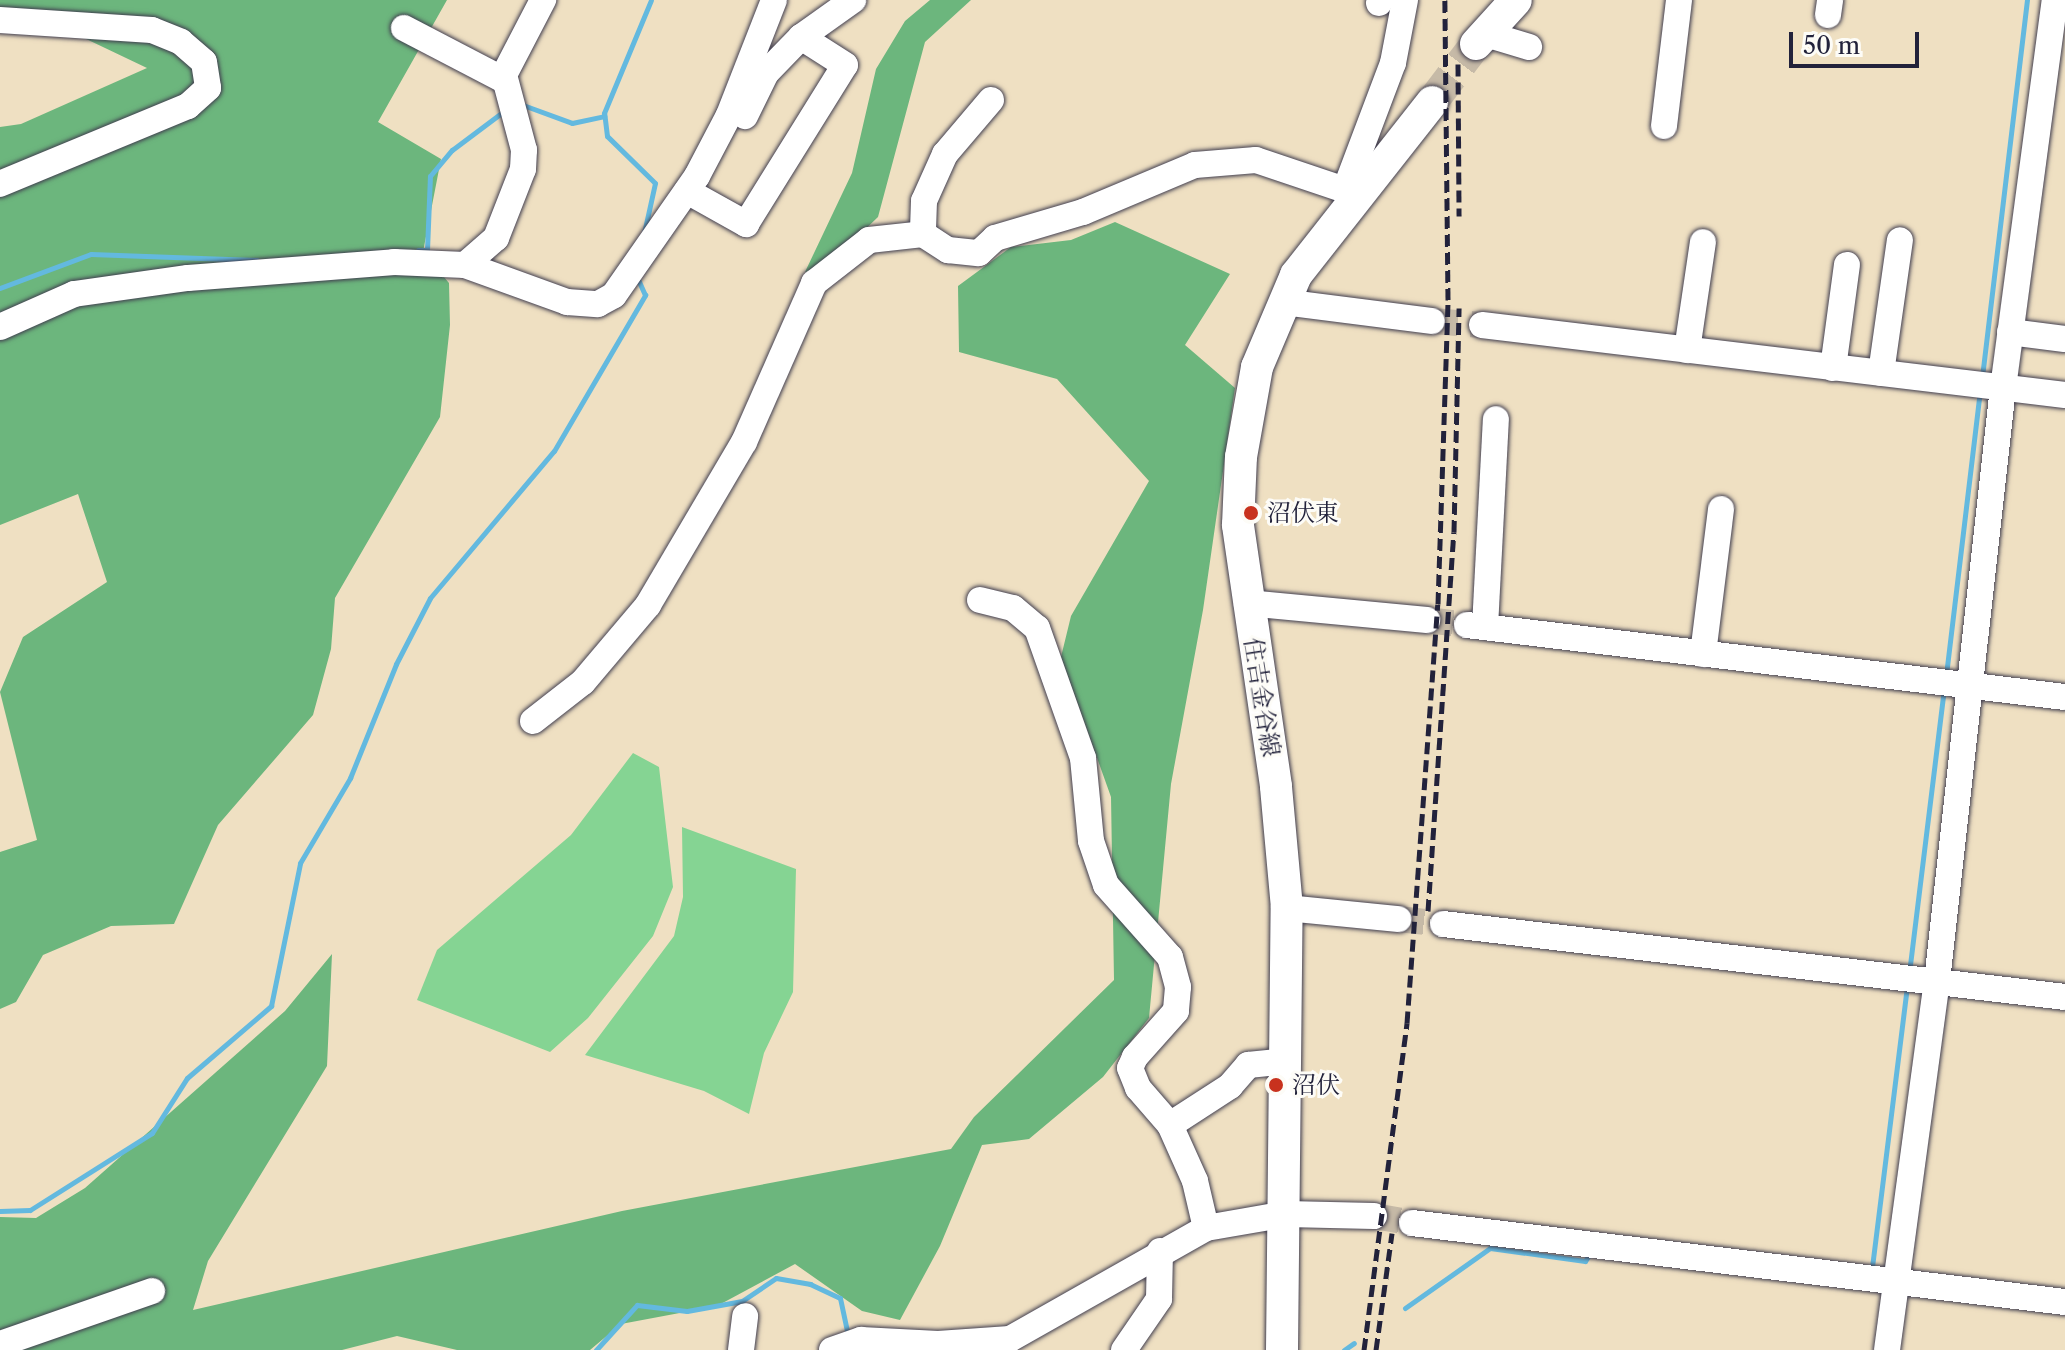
<!DOCTYPE html>
<meta charset="utf-8">
<style>
body{margin:0}
#map{position:relative;width:2065px;height:1350px;overflow:hidden;background:#efe0c2;font-family:"Libre Caslon Text","Noto Serif JP",serif}
div>[style]{position:absolute}
.green>*{inset:0;background:#85d493}
.forest>*{inset:0;background:#6cb67d}
.stream>*{height:5px;margin:-2.5px;padding:0 2.5px;transform-origin:2.5px;border-radius:2.5px;background:#63b9df}
.minor-tunnel>*{height:26px;margin-top:-13px;transform-origin:0;background:repeating-linear-gradient(90deg,#c6baa7 0 26px,transparent 0 39px)}
.major-tunnel>*{height:32px;margin-top:-16px;transform-origin:0;background:repeating-linear-gradient(90deg,#c6baa7 0 32px,transparent 0 48px)}
.roads{filter:drop-shadow(0 0 2px #413e4f) drop-shadow(0 0 2px #413e4f)}
.minor>*{height:26px;margin:-13px;padding:0 13px;transform-origin:13px;border-radius:13px;background:#fff}
.major>*{height:32px;margin:-16px;padding:0 16px;transform-origin:16px;border-radius:16px;background:#fff}
.rail>*{height:5px;margin-top:-2.5px;transform-origin:0;background:repeating-linear-gradient(90deg,#22223b 0 12px,transparent 0 18px)}
.dots>*{width:22px;height:22px;translate:-50% -50%;box-sizing:border-box;border:4px solid #fdfcf7;border-radius:50%}
span{translate:-50% -50%;white-space:nowrap;text-align:center;line-height:1.15;-webkit-text-stroke:6px #fdfcf7;paint-order:stroke}
.poi-label{font-size:24px;color:#22223b}
.left{translate:0 -50%;text-align:left}
.street-label{font-size:24px;color:#22223b}
.scale{position:absolute;left:1789px;top:32px;width:130px;height:36px;box-sizing:border-box;border:4px solid #22223b;border-top:0;padding-left:10px;font-size:24px;line-height:28px;white-space:nowrap;color:#22223b;-webkit-text-stroke:6px #fdfcf7;paint-order:stroke}
</style>
<div id="map">
<div class="green">
<i style="clip-path:polygon(633px 753px,659px 767px,673px 887px,653px 936px,588px 1018px,550px 1052px,417px 1000px,437px 950px,571px 835px)"></i>
<i style="clip-path:polygon(682px 827px,796px 869px,793px 992px,764px 1053px,749px 1114px,704px 1091px,585px 1055px,674px 936px,683px 897px)"></i>
</div>
<div class="forest">
<i style="clip-path:polygon(0 0,447px 0,378px 122px,441px 159px,423px 252px,449px 283px,450px 325px,440px 417px,335px 598px,331px 649px,313px 715px,218px 825px,174px 924px,111px 926px,43px 955px,16px 1002px,0 1009px,0 852px,37px 840px,0 692px,23px 637px,107px 582px,78px 494px,0 525px,0 127px,21px 124px,147px 68px,61px 27px,0 9px)"></i>
<i style="clip-path:polygon(930px 0,971px 0,925px 42px,878px 217px,827px 266px,805px 272px,852px 173px,876px 69px,905px 21px)"></i>
<i style="clip-path:polygon(1115px 222px,1230px 274px,1185px 345px,1235px 388px,1203px 610px,1171px 784px,1149px 1018px,1103px 1077px,1029px 1139px,982px 1145px,940px 1246px,900px 1320px,862px 1311px,795px 1264px,717px 1306px,621px 1324px,590px 1350px,457px 1350px,397px 1336px,342px 1350px,0 1350px,0 1217px,36px 1218px,85px 1188px,285px 1011px,332px 954px,327px 1066px,208px 1261px,193px 1310px,622px 1211px,951px 1149px,974px 1117px,1114px 980px,1111px 797px,1061px 657px,1071px 616px,1149px 481px,1057px 379px,959px 352px,958px 286px,1011px 247px,1071px 240px)"></i>
</div>
<div class="stream">
<i style="left:523px;top:105px;width:52px;rotate:20.2deg"></i>
<i style="left:572px;top:123px;width:33px;rotate:-12deg"></i>
<i style="left:644px;top:233px;width:51px;rotate:-77.6deg"></i>
<i style="left:655px;top:183px;width:67px;rotate:-135.6deg"></i>
<i style="left:607px;top:136px;width:23px;rotate:-97deg"></i>
<i style="left:604px;top:113px;width:122px;rotate:-67.4deg"></i>
<i style="left:418px;top:250px;width:9px"></i>
<i style="left:427px;top:250px;width:74px;rotate:-87.7deg"></i>
<i style="left:430px;top:176px;width:34px;rotate:-50deg"></i>
<i style="left:452px;top:150px;width:65px;rotate:-36.9deg"></i>
<i style="left:0;top:288px;width:97px;rotate:-20.5deg"></i>
<i style="left:91px;top:254px;width:166px;rotate:2.1deg"></i>
<i style="left:1982px;top:377px;width:380px;rotate:-83.2deg"></i>
<i style="left:1946px;top:675px;width:286px;rotate:-83.2deg"></i>
<i style="left:1909px;top:973px;width:286px;rotate:-83deg"></i>
<i style="left:0;top:1211px;width:30px;rotate:-2deg"></i>
<i style="left:30px;top:1210px;width:144px;rotate:-32.3deg"></i>
<i style="left:152px;top:1133px;width:65px;rotate:-57.5deg"></i>
<i style="left:187px;top:1078px;width:111px;rotate:-40.6deg"></i>
<i style="left:271px;top:1006px;width:146px;rotate:-78.5deg"></i>
<i style="left:300px;top:863px;width:99px;rotate:-59.5deg"></i>
<i style="left:350px;top:778px;width:123px;rotate:-68deg"></i>
<i style="left:396px;top:664px;width:74px;rotate:-62.7deg"></i>
<i style="left:430px;top:598px;width:192px;rotate:-49.9deg"></i>
<i style="left:554px;top:451px;width:181px;rotate:-59.7deg"></i>
<i style="left:645px;top:295px;width:17px;rotate:-114deg"></i>
<i style="left:1872px;top:1267px;width:283px;rotate:-82.9deg"></i>
<i style="left:1405px;top:1308px;width:104px;rotate:-35.2deg"></i>
<i style="left:1490px;top:1248px;width:96px;rotate:7.8deg"></i>
<i style="left:1585px;top:1261px;width:7px;rotate:-56deg"></i>
<i style="left:596px;top:1350px;width:61px;rotate:-47.7deg"></i>
<i style="left:637px;top:1305px;width:50px;rotate:6.8deg"></i>
<i style="left:687px;top:1311px;width:56px;rotate:-10.3deg"></i>
<i style="left:742px;top:1301px;width:41px;rotate:-34.1deg"></i>
<i style="left:776px;top:1278px;width:35px;rotate:10deg"></i>
<i style="left:810px;top:1284px;width:33px;rotate:25deg"></i>
<i style="left:840px;top:1298px;width:34px;rotate:78deg"></i>
<i style="left:1344px;top:1350px;width:12px;rotate:-35deg"></i>
</div>
<div class="minor-tunnel">
<i style="left:1432px;top:321px;width:50px;rotate:4.6deg"></i>
<i style="left:1427px;top:620px;width:40px;rotate:7.1deg"></i>
<i style="left:1398px;top:919px;width:45px;rotate:6.3deg"></i>
<i style="left:1374px;top:1216px;width:39px;rotate:10deg"></i>
</div>
<div class="major-tunnel">
<i style="left:1432px;top:102px;width:73px;rotate:-52.8deg"></i>
</div>
<div class="roads">
<div class="minor">
<i style="left:1379px;top:3px;width:3px;rotate:-72deg"></i>
<i style="left:1828px;top:15px;width:15px;rotate:-82deg"></i>
<i style="left:0;top:20px;width:152px;rotate:3.8deg"></i>
<i style="left:152px;top:30px;width:31px;rotate:22deg"></i>
<i style="left:181px;top:42px;width:30px;rotate:41deg"></i>
<i style="left:204px;top:62px;width:26px;rotate:81deg"></i>
<i style="left:208px;top:88px;width:27px;rotate:138deg"></i>
<i style="left:188px;top:106px;width:204px;rotate:157.5deg"></i>
<i style="left:404px;top:28px;width:113px;rotate:27.5deg"></i>
<i style="left:1486px;top:34px;width:45px;rotate:16.8deg"></i>
<i style="left:801px;top:37px;width:64px;rotate:-35.4deg"></i>
<i style="left:991px;top:100px;width:71px;rotate:130.4deg"></i>
<i style="left:945px;top:154px;width:51px;rotate:114.1deg"></i>
<i style="left:924px;top:201px;width:33px;rotate:92deg"></i>
<i style="left:923px;top:234px;width:30px;rotate:33deg"></i>
<i style="left:948px;top:250px;width:31px;rotate:6deg"></i>
<i style="left:979px;top:253px;width:22px;rotate:-43deg"></i>
<i style="left:995px;top:238px;width:92px;rotate:-16.5deg"></i>
<i style="left:1083px;top:212px;width:121px;rotate:-22.8deg"></i>
<i style="left:1195px;top:165px;width:61px;rotate:-4.7deg"></i>
<i style="left:1256px;top:160px;width:94px;rotate:18.6deg"></i>
<i style="left:1664px;top:126px;width:127px;rotate:-83.2deg"></i>
<i style="left:687px;top:191px;width:68px;rotate:29.2deg"></i>
<i style="left:746px;top:224px;width:187px;rotate:-58.1deg"></i>
<i style="left:845px;top:65px;width:52px;rotate:-147.5deg"></i>
<i style="left:801px;top:37px;width:50px;rotate:134.2deg"></i>
<i style="left:766px;top:73px;width:48px;rotate:116deg"></i>
<i style="left:1355px;top:197px;width:12px;rotate:-145deg"></i>
<i style="left:1345px;top:190px;width:136px;rotate:-69.3deg"></i>
<i style="left:1393px;top:63px;width:64px;rotate:-79.2deg"></i>
<i style="left:465px;top:265px;width:41px;rotate:-41.1deg"></i>
<i style="left:496px;top:238px;width:74px;rotate:-68.6deg"></i>
<i style="left:523px;top:169px;width:19px;rotate:-87deg"></i>
<i style="left:524px;top:150px;width:78px;rotate:-104.9deg"></i>
<i style="left:504px;top:75px;width:85px;rotate:-62.5deg"></i>
<i style="left:1283px;top:302px;width:150px;rotate:7.3deg"></i>
<i style="left:1482px;top:325px;width:587px;rotate:6.85deg"></i>
<i style="left:0;top:327px;width:81px;rotate:-24deg"></i>
<i style="left:74px;top:294px;width:115px;rotate:-8deg"></i>
<i style="left:188px;top:278px;width:207px;rotate:-4.4deg"></i>
<i style="left:394px;top:262px;width:71px;rotate:2.4deg"></i>
<i style="left:465px;top:265px;width:109px;rotate:19.9deg"></i>
<i style="left:567px;top:302px;width:31px;rotate:4deg"></i>
<i style="left:598px;top:304px;width:18px;rotate:-29deg"></i>
<i style="left:614px;top:295px;width:145px;rotate:-55.1deg"></i>
<i style="left:697px;top:176px;width:69px;rotate:-62.3deg"></i>
<i style="left:729px;top:115px;width:123px;rotate:-68.6deg"></i>
<i style="left:2010px;top:332px;width:55px;rotate:7.3deg"></i>
<i style="left:1687px;top:350px;width:109px;rotate:-81.6deg"></i>
<i style="left:1833px;top:368px;width:104px;rotate:-82.3deg"></i>
<i style="left:1881px;top:373px;width:134px;rotate:-81.9deg"></i>
<i style="left:980px;top:600px;width:34px;rotate:14deg"></i>
<i style="left:1013px;top:608px;width:31px;rotate:40deg"></i>
<i style="left:1037px;top:628px;width:138px;rotate:70.5deg"></i>
<i style="left:1083px;top:758px;width:83px;rotate:84.5deg"></i>
<i style="left:1091px;top:841px;width:46px;rotate:71.2deg"></i>
<i style="left:1106px;top:885px;width:96px;rotate:48.4deg"></i>
<i style="left:1170px;top:957px;width:31px;rotate:75deg"></i>
<i style="left:1178px;top:987px;width:24px;rotate:95deg"></i>
<i style="left:1176px;top:1011px;width:62px;rotate:131.7deg"></i>
<i style="left:1135px;top:1057px;width:12px;rotate:114deg"></i>
<i style="left:1130px;top:1068px;width:22px;rotate:68deg"></i>
<i style="left:1138px;top:1088px;width:49px;rotate:49.1deg"></i>
<i style="left:1170px;top:1125px;width:72px;rotate:-33deg"></i>
<i style="left:1230px;top:1086px;width:28px;rotate:-49deg"></i>
<i style="left:1248px;top:1065px;width:40px;rotate:-5.7deg"></i>
<i style="left:1247px;top:603px;width:181px;rotate:5.4deg"></i>
<i style="left:1467px;top:625px;width:602px;rotate:6.87deg"></i>
<i style="left:1485px;top:627px;width:208px;rotate:-87deg"></i>
<i style="left:1703px;top:654px;width:146px;rotate:-82.9deg"></i>
<i style="left:533px;top:721px;width:63px;rotate:-38deg"></i>
<i style="left:583px;top:682px;width:101px;rotate:-49.8deg"></i>
<i style="left:648px;top:605px;width:189px;rotate:-59.5deg"></i>
<i style="left:744px;top:442px;width:174px;rotate:-66.2deg"></i>
<i style="left:814px;top:283px;width:70px;rotate:-38deg"></i>
<i style="left:869px;top:240px;width:54px;rotate:-6.3deg"></i>
<i style="left:1287px;top:908px;width:112px;rotate:5.7deg"></i>
<i style="left:1443px;top:924px;width:626px;rotate:6.69deg"></i>
<i style="left:1170px;top:1125px;width:61px;rotate:65.9deg"></i>
<i style="left:1195px;top:1181px;width:48px;rotate:76.8deg"></i>
<i style="left:1412px;top:1223px;width:658px;rotate:6.9deg"></i>
<i style="left:0;top:1344px;width:161px;rotate:-19.2deg"></i>
<i style="left:741px;top:1350px;width:34px;rotate:-83deg"></i>
<i style="left:832px;top:1350px;width:31px;rotate:-19deg"></i>
<i style="left:861px;top:1340px;width:77px;rotate:3deg"></i>
<i style="left:938px;top:1344px;width:72px;rotate:-4deg"></i>
<i style="left:1010px;top:1339px;width:225px;rotate:-29.5deg"></i>
<i style="left:1206px;top:1228px;width:81px;rotate:-9.9deg"></i>
<i style="left:1286px;top:1214px;width:88px;rotate:1.3deg"></i>
<i style="left:1124px;top:1350px;width:62px;rotate:-55.5deg"></i>
<i style="left:1159px;top:1299px;width:48px;rotate:-88.8deg"></i>
<i style="left:1887px;top:1350px;width:372px;rotate:-82.3deg"></i>
<i style="left:1937px;top:981px;width:597px;rotate:-83.65deg"></i>
<i style="left:2003px;top:388px;width:391px;rotate:-82.4deg"></i>
</div>
<div class="major">
<i style="left:1476px;top:44px;width:59px;rotate:-47.7deg"></i>
<i style="left:1282px;top:1350px;width:442px;rotate:-89.4deg"></i>
<i style="left:1287px;top:908px;width:122px;rotate:-95.2deg"></i>
<i style="left:1276px;top:786px;width:264px;rotate:-98.3deg"></i>
<i style="left:1238px;top:525px;width:68px;rotate:-87.5deg"></i>
<i style="left:1241px;top:457px;width:91px;rotate:-79.9deg"></i>
<i style="left:1257px;top:367px;width:100px;rotate:-67deg"></i>
<i style="left:1296px;top:275px;width:220px;rotate:-51.8deg"></i>
</div>
</div>
<div class="rail">
<i style="left:1458px;top:64px;width:152px;rotate:89.6deg"></i>
<i style="left:1428px;top:911px;width:380px;rotate:-86.1deg"></i>
<i style="left:1454px;top:532px;width:224px;rotate:-88.7deg"></i>
<i style="left:1364px;top:1350px;width:330px;rotate:-82.5deg"></i>
<i style="left:1407px;top:1023px;width:420px;rotate:-85.8deg"></i>
<i style="left:1438px;top:604px;width:304px;rotate:-88.1deg"></i>
<i style="left:1448px;top:300px;width:300px;rotate:-90.6deg"></i>
<i style="left:1376px;top:1350px;width:118px;rotate:-82.2deg"></i>
</div>
<div class="dots">
<i style="left:1251px;top:513px;background:#c8321e"></i>
<i style="left:1276px;top:1085px;background:#c8321e"></i>
</div>
<div class="poi-label">
<span class="left" style="left:1267px;top:513px">沼伏東</span>
<span class="left" style="left:1292px;top:1085px">沼伏</span>
</div>
<div class="street-label">
<span style="left:1262px;top:697px;rotate:81deg">住吉金谷線</span>
</div>
<div class="scale">50 m</div>
</div>
